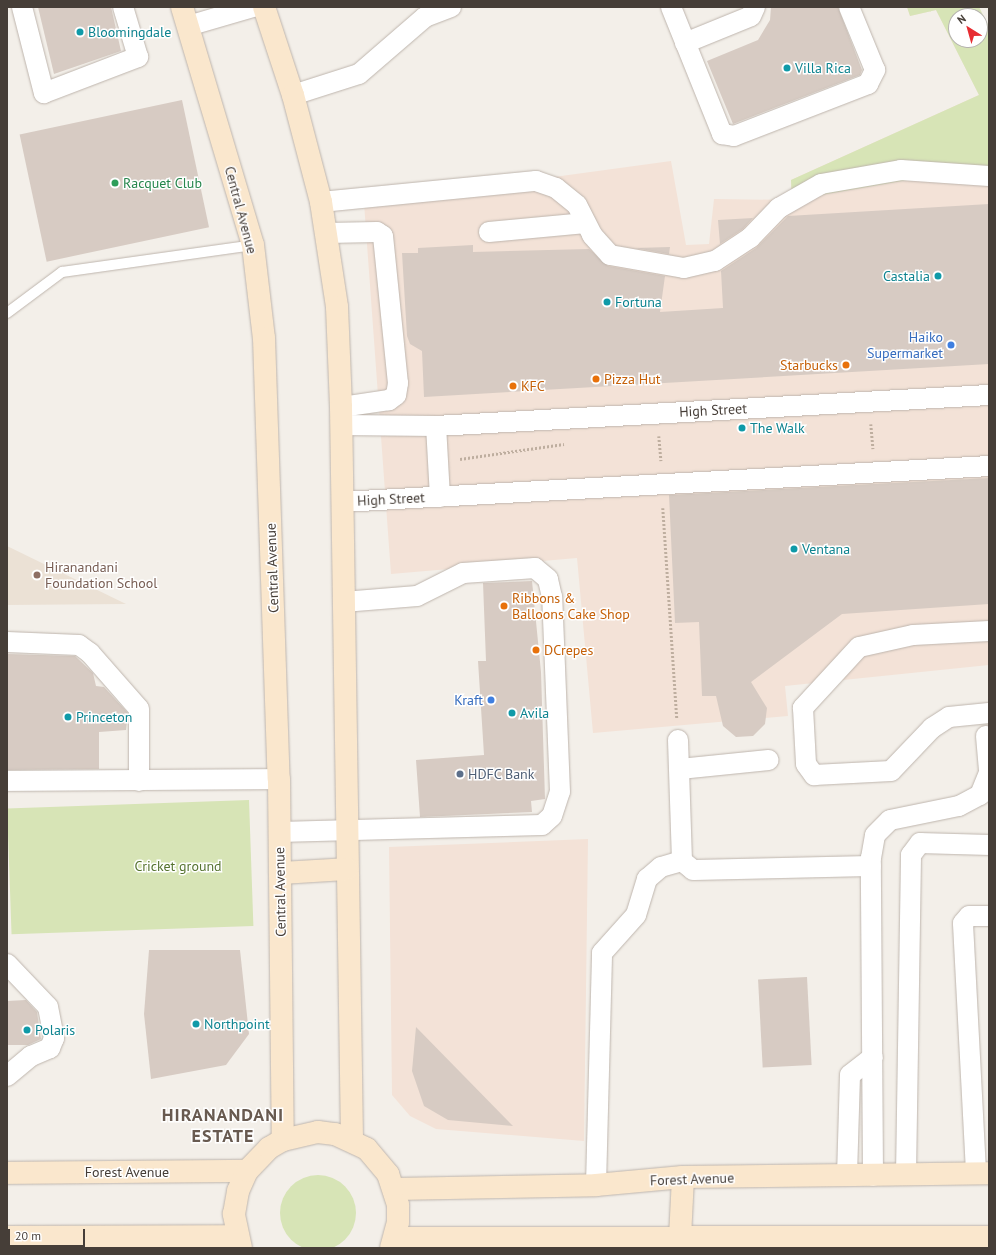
<!DOCTYPE html>
<style>
body{margin:0}
#map{position:relative;width:996px;height:1255px;overflow:hidden;background:#f3efe9;font-family:"PT Sans",sans-serif}
div>[style]{position:absolute}
.commercial>*{inset:0;background:#f3e2d7}
.education>*{inset:0;background:#ebe1d5}
.green>*{inset:0;background:#d7e4b6;transform-origin:0 0}
.round{border-radius:50%}
.building>*{inset:0;background:#d7cbc3;transform-origin:0 0}
.path>*{height:2.5px;margin-top:-1.25px;transform-origin:0;background:repeating-linear-gradient(90deg,#beae9f 0 2px,transparent 0 4px)}
.roads{filter:drop-shadow(0 0 1px #beb5ad) drop-shadow(0 0 1px #beb5ad)}
.lane>*{height:10px;margin:-5px;padding:0 5px;transform-origin:5px;border-radius:5px;background:#fff}
.street>*{height:20px;margin:-10px;padding:0 10px;transform-origin:10px;border-radius:10px;background:#fff}
.secondary>*{height:22px;margin:-11px;padding:0 11px;transform-origin:11px;border-radius:11px;background:#fae7cd}
.dots>*{width:11px;height:11px;translate:-50% -50%;box-sizing:border-box;border:2px solid #fff;border-radius:50%}
span{translate:-50% -50%;white-space:nowrap;text-align:center;line-height:1.15;-webkit-text-stroke:3px #fff;paint-order:stroke}
.culture-label{font-size:14px;color:#0d838f}
.left{translate:0 -50%;text-align:left}
.right{translate:-100% -50%;text-align:right}
.leisure-label{font-size:14px;color:#27864d}
.street-label{font-size:14px;color:#463e38}
.shop-label{font-size:14px;color:#366cbe}
.food-label{font-size:14px;color:#c56008}
.education-label{font-size:14px;color:#785e54}
.service-label{font-size:14px;color:#4e5e75}
.park-label{font-size:14px;color:#567330}
.district-label{font-size:18px;color:#685a50;font-weight:700;letter-spacing:1px}
.frame{position:absolute;inset:0;border:8px solid #463e38;pointer-events:none}
.north{position:absolute;left:948px;top:8px;width:40px;height:40px;box-sizing:border-box;background:#fff;border:1px solid #b5b2af;border-radius:50%;rotate:323deg;font-size:11px;font-weight:700;line-height:16px;text-align:center;color:#463e38}
.north::after{content:'';display:block;margin:auto;width:14px;height:18px;background:#e72d32;clip-path:polygon(50% 0,100% 100%,50% 72%,0 100%)}
.scale{position:absolute;left:8px;top:1229px;width:77px;height:18px;box-sizing:border-box;border:2px solid #463e38;border-top:0;padding-left:5px;font-size:12px;line-height:14px;white-space:nowrap;color:#463e38;-webkit-text-stroke:3px #fff;paint-order:stroke}
</style>
<div id="map">
<div class="commercial">
<i style="clip-path:polygon(evenodd,907px 7px,979px 7px,989px 27px,989px 665px,785px 686px,788px 716px,593px 733px,577px 558px,391px 574px,364px 203px,671px 161px,686px 245px,709px 244px,714px 199px,791px 200px,791px 180px,979px 95px,936px 10px,910px 16px,907px 7px,956px 16px,980px 16px,980px 40px,956px 40px,956px 16px)"></i>
<i style="clip-path:polygon(588px 839px,584px 1141px,436px 1129px,410px 1116px,392px 1095px,389px 847px)"></i>
</div>
<div class="education">
<i style="clip-path:polygon(7px 546px,126px 604px,7px 605px)"></i>
</div>
<div class="green">
<i style="clip-path:polygon(evenodd,907px 7px,979px 7px,989px 27px,989px 166px,792px 200px,791px 180px,979px 95px,936px 10px,910px 16px,907px 7px,956px 16px,980px 16px,980px 40px,956px 40px,956px 16px)"></i>
<i style="left:249px;top:800px;width:126px;height:242px;rotate:88deg"></i>
<i class="round" style="left:280px;top:1175px;width:76px;height:76px"></i>
</div>
<div class="building">
<i style="clip-path:polygon(38px 7px,111px 7px,121px 51px,54px 74px)"></i>
<i style="clip-path:polygon(771px 7px,838px 7px,862px 70px,860px 75px,733px 124px,707px 61px,758px 40px,770px 20px)"></i>
<i style="left:182px;top:100px;width:130px;height:166px;rotate:78deg"></i>
<i style="clip-path:polygon(989px 204px,989px 364px,424px 397px,422px 351px,410px 344px,407px 336px,402px 253px,418px 253px,418px 248px,473px 245px,473px 252px,589px 249px,608px 266px,665px 276px,660px 312px,723px 308px,721px 271px,756px 248px,788px 216px)"></i>
<i style="clip-path:polygon(753px 218px,743px 229px,720px 244px,718px 220px)"></i>
<i style="clip-path:polygon(670px 247px,669px 254px,635px 248px)"></i>
<i style="clip-path:polygon(989px 478px,989px 604px,842px 614px,751px 682px,767px 708px,765px 724px,753px 736px,736px 737px,723px 726px,716px 696px,702px 696px,699px 622px,675px 623px,669px 495px)"></i>
<i style="clip-path:polygon(532px 581px,541px 672px,545px 799px,531px 801px,532px 812px,420px 817px,416px 760px,484px 755px,478px 661px,486px 661px,483px 583px)"></i>
<i style="clip-path:polygon(7px 654px,75px 656px,93px 673px,96px 686px,104px 687px,128px 713px,126px 730px,99px 732px,99px 769px,7px 770px)"></i>
<i style="clip-path:polygon(149px 950px,240px 950px,249px 1034px,226px 1065px,151px 1079px,144px 1014px)"></i>
<i style="left:807px;top:977px;width:88px;height:49px;rotate:87deg"></i>
<i style="clip-path:polygon(26px 1000px,37px 1012px,41px 1039px,28px 1045px,7px 1045px,7px 1001px)"></i>
<i style="clip-path:polygon(416px 1027px,513px 1126px,448px 1120px,424px 1106px,412px 1071px)"></i>
</div>
<div class="path">
<i style="left:871px;top:424px;width:25px;rotate:85deg"></i>
<i style="left:659px;top:436px;width:25px;rotate:85deg"></i>
<i style="left:460px;top:459px;width:105px;rotate:-8.2deg"></i>
<i style="left:663px;top:508px;width:211px;rotate:86.2deg"></i>
</div>
<div class="roads">
<div class="lane">
<i style="left:7px;top:313px;width:69px;rotate:-36.7deg"></i>
<i style="left:62px;top:272px;width:193px;rotate:-8deg"></i>
</div>
<div class="street">
<i style="left:22px;top:7px;width:89px;rotate:75.7deg"></i>
<i style="left:44px;top:93px;width:101px;rotate:-21deg"></i>
<i style="left:138px;top:57px;width:52px;rotate:-106.7deg"></i>
<i style="left:671px;top:7px;width:137px;rotate:68.1deg"></i>
<i style="left:722px;top:134px;width:12px;rotate:9deg"></i>
<i style="left:734px;top:136px;width:144px;rotate:-21.2deg"></i>
<i style="left:868px;top:84px;width:16px;rotate:-63deg"></i>
<i style="left:875px;top:70px;width:68px;rotate:-112.4deg"></i>
<i style="left:188px;top:26px;width:68px;rotate:-16.3deg"></i>
<i style="left:685px;top:43px;width:71px;rotate:-22.2deg"></i>
<i style="left:751px;top:16px;width:10px;rotate:-66deg"></i>
<i style="left:293px;top:95px;width:69px;rotate:-17.7deg"></i>
<i style="left:359px;top:74px;width:87px;rotate:-40.8deg"></i>
<i style="left:425px;top:17px;width:28px;rotate:-21deg"></i>
<i style="left:321px;top:202px;width:216px;rotate:-5.6deg"></i>
<i style="left:536px;top:181px;width:21px;rotate:19deg"></i>
<i style="left:556px;top:188px;width:27px;rotate:39deg"></i>
<i style="left:577px;top:205px;width:34px;rotate:63deg"></i>
<i style="left:592px;top:235px;width:27px;rotate:48deg"></i>
<i style="left:610px;top:255px;width:75px;rotate:10deg"></i>
<i style="left:684px;top:268px;width:32px;rotate:-13deg"></i>
<i style="left:715px;top:261px;width:42px;rotate:-33.3deg"></i>
<i style="left:750px;top:238px;width:42px;rotate:-46deg"></i>
<i style="left:779px;top:208px;width:48px;rotate:-29.7deg"></i>
<i style="left:821px;top:184px;width:81px;rotate:-9.9deg"></i>
<i style="left:901px;top:170px;width:88px;rotate:3.9deg"></i>
<i style="left:489px;top:232px;width:97px;rotate:-5.3deg"></i>
<i style="left:327px;top:233px;width:50px;rotate:-1.1deg"></i>
<i style="left:377px;top:232px;width:7px;rotate:34deg"></i>
<i style="left:383px;top:236px;width:148px;rotate:84.2deg"></i>
<i style="left:398px;top:383px;width:12px;rotate:99deg"></i>
<i style="left:396px;top:395px;width:9px;rotate:144deg"></i>
<i style="left:389px;top:400px;width:49px;rotate:171.7deg"></i>
<i style="left:341px;top:425px;width:95px;rotate:0.6deg"></i>
<i style="left:440px;top:497px;width:71px;rotate:-93.2deg"></i>
<i style="left:436px;top:426px;width:554px;rotate:-3.21deg"></i>
<i style="left:342px;top:502px;width:648px;rotate:-3.18deg"></i>
<i style="left:989px;top:631px;width:76px;rotate:177deg"></i>
<i style="left:913px;top:635px;width:55px;rotate:167.5deg"></i>
<i style="left:859px;top:647px;width:83px;rotate:132.6deg"></i>
<i style="left:803px;top:708px;width:56px;rotate:86.9deg"></i>
<i style="left:806px;top:764px;width:14px;rotate:54deg"></i>
<i style="left:814px;top:775px;width:77px;rotate:-3deg"></i>
<i style="left:891px;top:771px;width:59px;rotate:-46.4deg"></i>
<i style="left:932px;top:728px;width:20px;rotate:-33deg"></i>
<i style="left:949px;top:717px;width:40px;rotate:-5.7deg"></i>
<i style="left:7px;top:642px;width:72px;rotate:2.4deg"></i>
<i style="left:79px;top:645px;width:14px;rotate:36deg"></i>
<i style="left:90px;top:653px;width:74px;rotate:48.8deg"></i>
<i style="left:139px;top:709px;width:72px;rotate:90deg"></i>
<i style="left:986px;top:736px;width:33px;rotate:85deg"></i>
<i style="left:678px;top:740px;width:121px;rotate:88.1deg"></i>
<i style="left:682px;top:861px;width:14px;rotate:39deg"></i>
<i style="left:693px;top:870px;width:178px;rotate:-1.3deg"></i>
<i style="left:680px;top:769px;width:89px;rotate:-5.8deg"></i>
<i style="left:7px;top:781px;width:272px;rotate:-0.4deg"></i>
<i style="left:279px;top:832px;width:263px;rotate:-1.5deg"></i>
<i style="left:542px;top:825px;width:13px;rotate:-42deg"></i>
<i style="left:552px;top:816px;width:25px;rotate:-72deg"></i>
<i style="left:560px;top:792px;width:195px;rotate:-92.3deg"></i>
<i style="left:552px;top:597px;width:18px;rotate:-103deg"></i>
<i style="left:548px;top:579px;width:17px;rotate:-140deg"></i>
<i style="left:535px;top:568px;width:72px;rotate:176deg"></i>
<i style="left:463px;top:573px;width:51px;rotate:153.4deg"></i>
<i style="left:417px;top:596px;width:74px;rotate:175.4deg"></i>
<i style="left:7px;top:964px;width:59px;rotate:46.4deg"></i>
<i style="left:48px;top:1007px;width:32px;rotate:79deg"></i>
<i style="left:54px;top:1038px;width:11px;rotate:112deg"></i>
<i style="left:50px;top:1048px;width:21px;rotate:157deg"></i>
<i style="left:31px;top:1056px;width:31px;rotate:140deg"></i>
<i style="left:976px;top:1172px;width:249px;rotate:-93deg"></i>
<i style="left:963px;top:923px;width:9px;rotate:-49deg"></i>
<i style="left:969px;top:916px;width:20px"></i>
<i style="left:906px;top:1175px;width:320px;rotate:-89.1deg"></i>
<i style="left:911px;top:855px;width:15px;rotate:-53deg"></i>
<i style="left:920px;top:843px;width:69px;rotate:1.7deg"></i>
<i style="left:847px;top:1176px;width:101px;rotate:-88.3deg"></i>
<i style="left:850px;top:1075px;width:29px;rotate:-38deg"></i>
<i style="left:873px;top:1176px;width:318px;rotate:-90.4deg"></i>
<i style="left:871px;top:858px;width:23px;rotate:-80deg"></i>
<i style="left:875px;top:835px;width:21px;rotate:-45deg"></i>
<i style="left:890px;top:820px;width:70px;rotate:-11.5deg"></i>
<i style="left:959px;top:806px;width:24px;rotate:-28deg"></i>
<i style="left:980px;top:795px;width:24px;rotate:-68deg"></i>
<i style="left:596px;top:1185px;width:232px;rotate:-88.5deg"></i>
<i style="left:602px;top:953px;width:51px;rotate:-48.2deg"></i>
<i style="left:636px;top:915px;width:38px;rotate:-73deg"></i>
<i style="left:647px;top:879px;width:18px;rotate:-41deg"></i>
<i style="left:661px;top:867px;width:22px;rotate:-16deg"></i>
</div>
<div class="secondary">
<i style="left:182px;top:7px;width:248px;rotate:73.4deg"></i>
<i style="left:253px;top:245px;width:94px;rotate:83.3deg"></i>
<i style="left:264px;top:338px;width:441px;rotate:88.1deg"></i>
<i style="left:279px;top:779px;width:361px;rotate:89.4deg"></i>
<i style="left:264px;top:7px;width:93px;rotate:71.8deg"></i>
<i style="left:293px;top:95px;width:111px;rotate:75.3deg"></i>
<i style="left:321px;top:202px;width:106px;rotate:81.3deg"></i>
<i style="left:337px;top:307px;width:100px;rotate:87.7deg"></i>
<i style="left:341px;top:407px;width:734px;rotate:89.14deg"></i>
<i style="left:280px;top:873px;width:67px;rotate:-3.4deg"></i>
<i style="left:7px;top:1173px;width:240px;rotate:-0.5deg"></i>
<i style="left:395px;top:1189px;width:201px;rotate:-1.1deg"></i>
<i style="left:596px;top:1185px;width:87px;rotate:-5.3deg"></i>
<i style="left:683px;top:1177px;width:306px;rotate:-0.7deg"></i>
<i style="left:7px;top:1237px;width:230px;rotate:-0.2deg"></i>
<i style="left:680px;top:1237px;width:60px;rotate:-87.1deg"></i>
<i style="left:395px;top:1238px;width:594px;rotate:-0.1deg"></i>
<i style="left:241px;top:1248px;width:35px;rotate:-102deg"></i>
<i style="left:234px;top:1214px;width:23px;rotate:-80deg"></i>
<i style="left:238px;top:1191px;width:22px;rotate:-66deg"></i>
<i style="left:247px;top:1171px;width:32px;rotate:-46deg"></i>
<i style="left:269px;top:1148px;width:16px;rotate:-30deg"></i>
<i style="left:283px;top:1140px;width:36px;rotate:-13deg"></i>
<i style="left:318px;top:1132px;width:17px;rotate:7deg"></i>
<i style="left:335px;top:1134px;width:35px;rotate:25deg"></i>
<i style="left:367px;top:1149px;width:33px;rotate:50deg"></i>
<i style="left:388px;top:1174px;width:33px;rotate:72deg"></i>
<i style="left:398px;top:1205px;width:17px;rotate:90deg"></i>
<i style="left:398px;top:1222px;width:27px;rotate:105deg"></i>
</div>
</div>
<div class="dots">
<i style="left:80px;top:32px;background:#0f9aa8"></i>
<i style="left:787px;top:68px;background:#0f9aa8"></i>
<i style="left:115px;top:183px;background:#2e9e5b"></i>
<i style="left:938px;top:276px;background:#0f9aa8"></i>
<i style="left:607px;top:302px;background:#0f9aa8"></i>
<i style="left:951px;top:345px;background:#3f7fe0"></i>
<i style="left:846px;top:365px;background:#e8710a"></i>
<i style="left:596px;top:379px;background:#e8710a"></i>
<i style="left:513px;top:386px;background:#e8710a"></i>
<i style="left:742px;top:428px;background:#0f9aa8"></i>
<i style="left:794px;top:549px;background:#0f9aa8"></i>
<i style="left:37px;top:575px;background:#8d6e63"></i>
<i style="left:504px;top:606px;background:#e8710a"></i>
<i style="left:536px;top:650px;background:#e8710a"></i>
<i style="left:491px;top:700px;background:#3f7fe0"></i>
<i style="left:512px;top:713px;background:#0f9aa8"></i>
<i style="left:68px;top:717px;background:#0f9aa8"></i>
<i style="left:460px;top:774px;background:#5c6f8a"></i>
<i style="left:196px;top:1024px;background:#0f9aa8"></i>
<i style="left:27px;top:1030px;background:#0f9aa8"></i>
</div>
<div class="culture-label">
<span class="left" style="left:88px;top:32px">Bloomingdale</span>
<span class="left" style="left:795px;top:68px">Villa Rica</span>
<span class="right" style="left:930px;top:276px">Castalia</span>
<span class="left" style="left:615px;top:302px">Fortuna</span>
<span class="left" style="left:750px;top:428px">The Walk</span>
<span class="left" style="left:802px;top:549px">Ventana</span>
<span class="left" style="left:520px;top:713px">Avila</span>
<span class="left" style="left:76px;top:717px">Princeton</span>
<span class="left" style="left:204px;top:1024px">Northpoint</span>
<span class="left" style="left:35px;top:1030px">Polaris</span>
</div>
<div class="leisure-label">
<span class="left" style="left:123px;top:183px">Racquet Club</span>
</div>
<div class="street-label">
<span style="left:241px;top:210px;rotate:75deg">Central Avenue</span>
<span style="left:713px;top:410px;rotate:-3deg">High Street</span>
<span style="left:391px;top:499px;rotate:-3deg">High Street</span>
<span style="left:272px;top:568px;rotate:-92deg">Central Avenue</span>
<span style="left:280px;top:892px;rotate:-91deg">Central Avenue</span>
<span style="left:127px;top:1172px">Forest Avenue</span>
<span style="left:692px;top:1179px;rotate:-2deg">Forest Avenue</span>
</div>
<div class="shop-label">
<span class="right" style="left:943px;top:345px">Haiko<br>Supermarket</span>
<span class="right" style="left:483px;top:700px">Kraft</span>
</div>
<div class="food-label">
<span class="right" style="left:838px;top:365px">Starbucks</span>
<span class="left" style="left:604px;top:379px">Pizza Hut</span>
<span class="left" style="left:521px;top:386px">KFC</span>
<span class="left" style="left:512px;top:606px">Ribbons &amp;<br>Balloons Cake Shop</span>
<span class="left" style="left:544px;top:650px">DCrepes</span>
</div>
<div class="education-label">
<span class="left" style="left:45px;top:575px">Hiranandani<br>Foundation School</span>
</div>
<div class="service-label">
<span class="left" style="left:468px;top:774px">HDFC Bank</span>
</div>
<div class="park-label">
<span style="left:178px;top:866px">Cricket ground</span>
</div>
<div class="district-label">
<span style="left:223px;top:1126px">HIRANANDANI<br>ESTATE</span>
</div>
<div class="frame"></div>
<div class="north">N</div>
<div class="scale">20 m</div>
</div>
